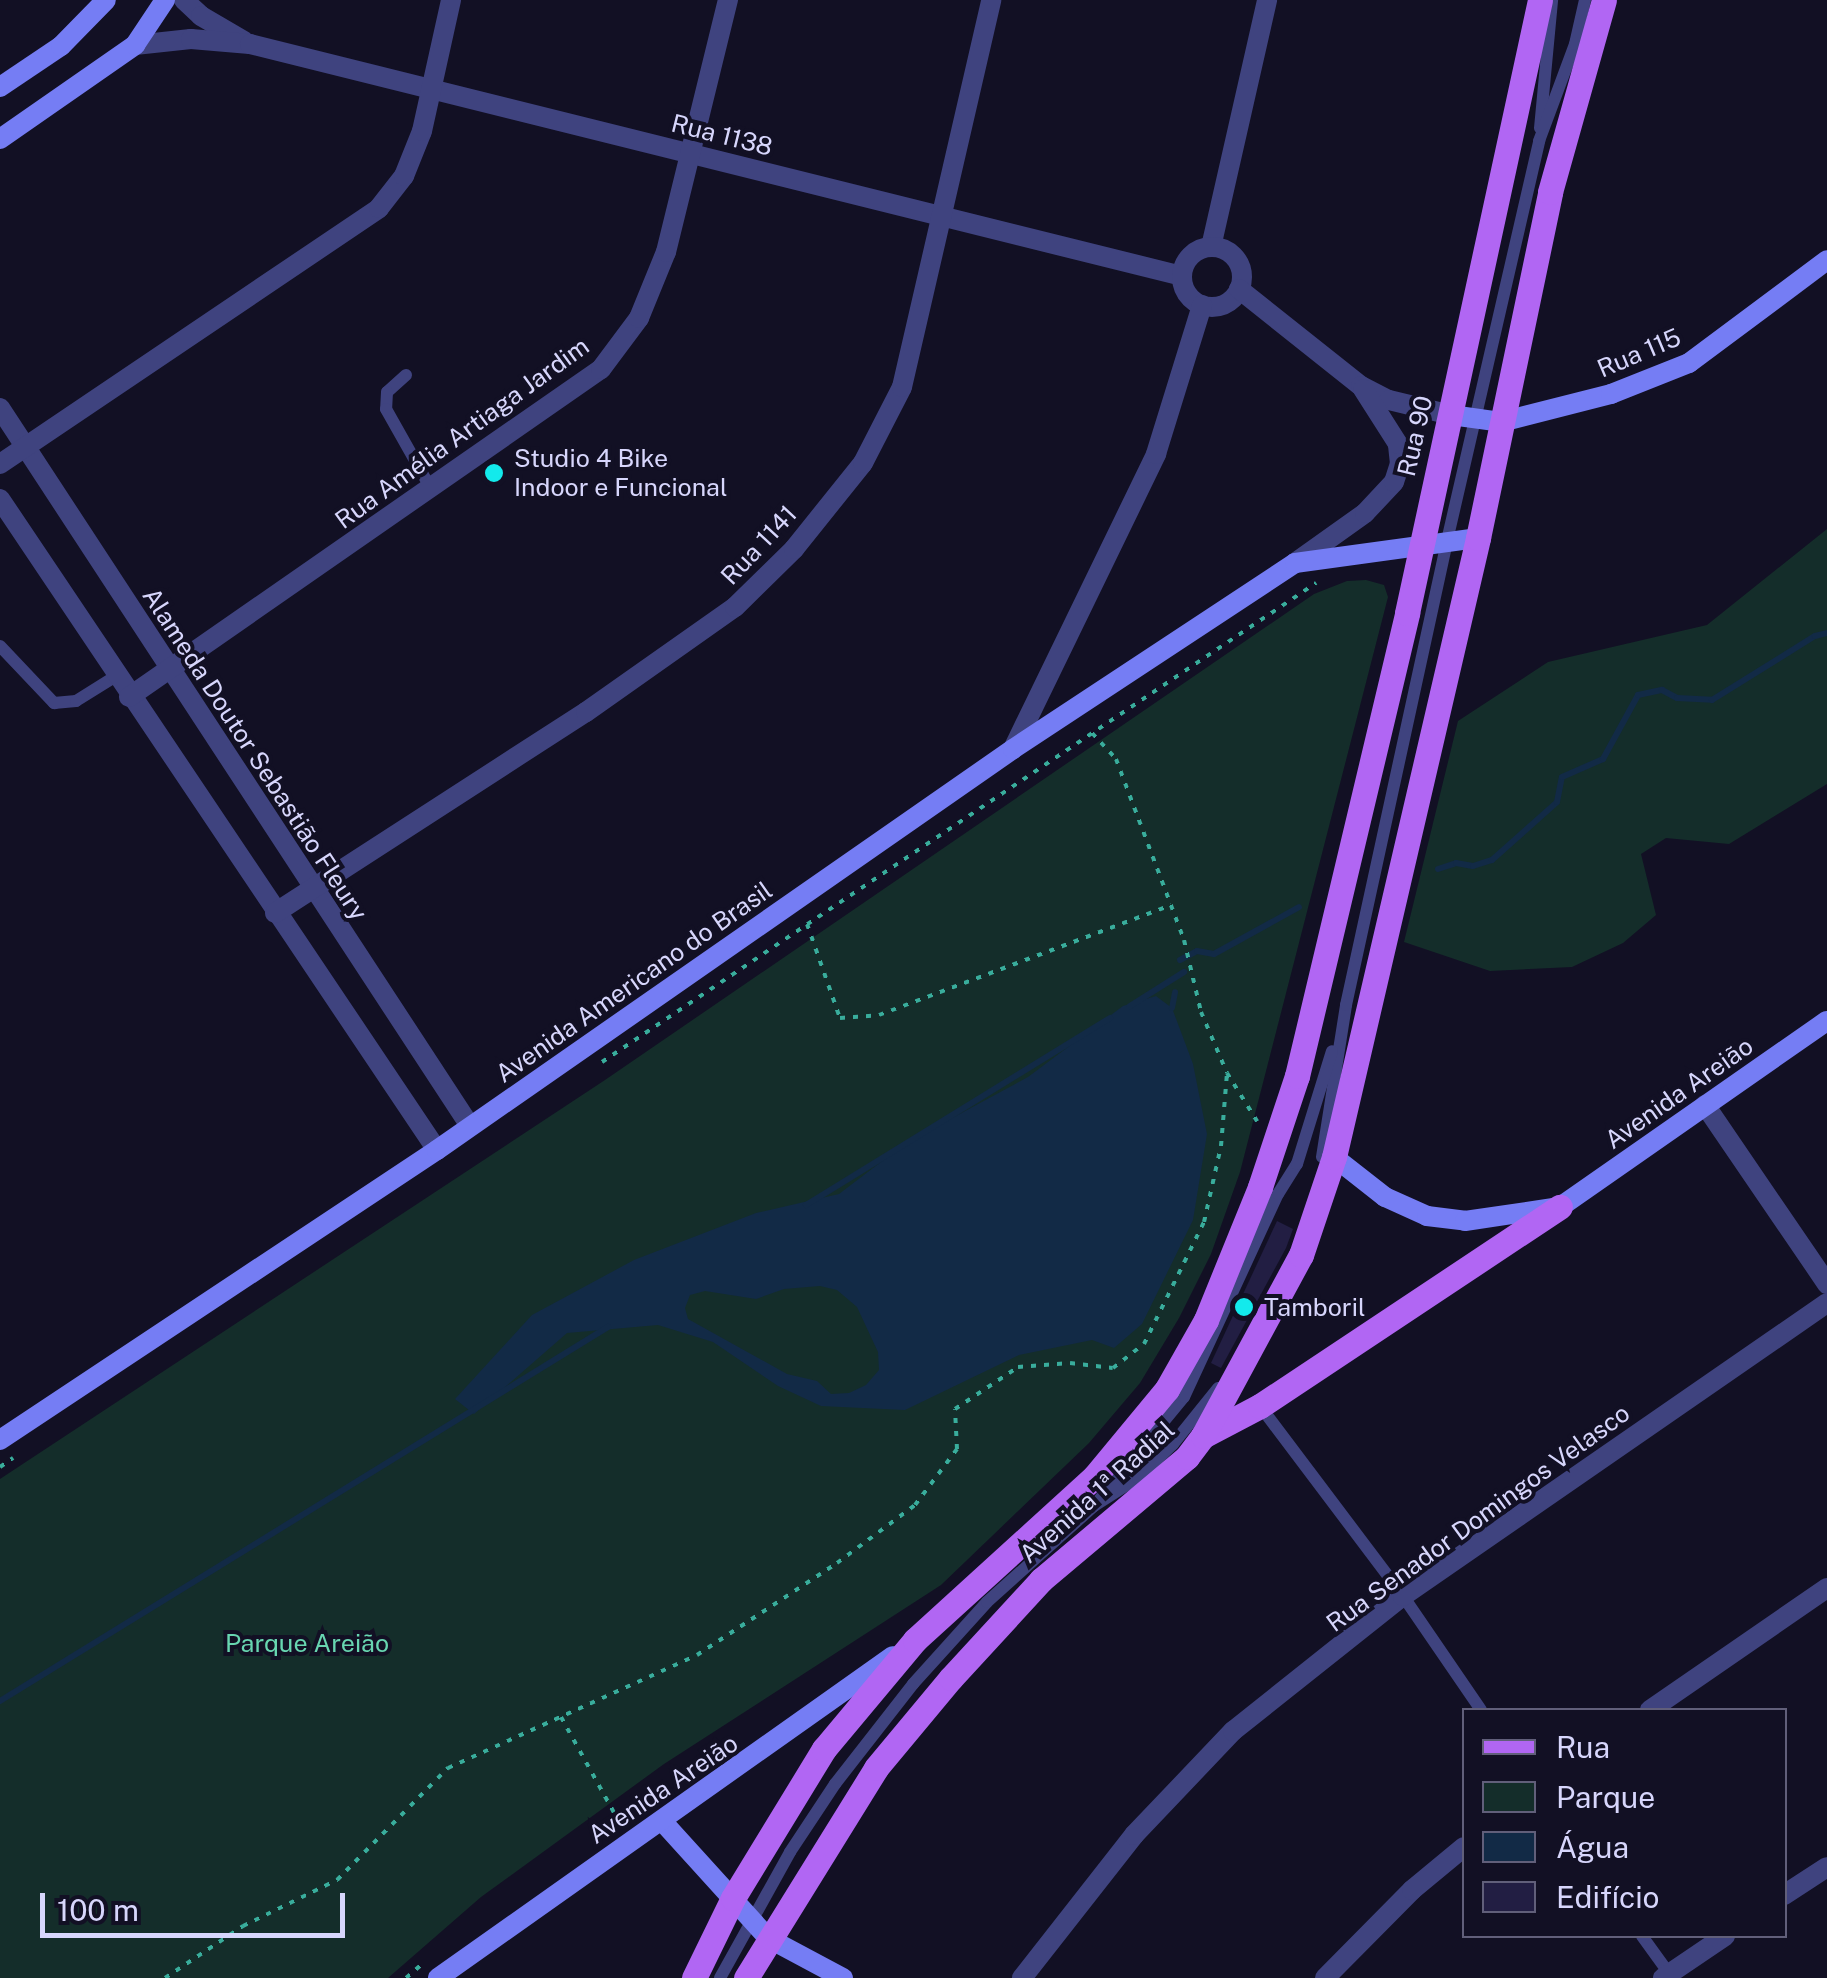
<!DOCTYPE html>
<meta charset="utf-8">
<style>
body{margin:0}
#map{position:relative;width:1827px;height:1978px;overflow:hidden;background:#121024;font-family:"Public Sans",sans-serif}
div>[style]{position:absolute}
.green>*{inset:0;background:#142d2a}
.water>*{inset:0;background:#122a46}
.stream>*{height:6px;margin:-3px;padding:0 3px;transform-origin:3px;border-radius:3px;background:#122a46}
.building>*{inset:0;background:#221e43}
.path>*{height:4px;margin-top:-2px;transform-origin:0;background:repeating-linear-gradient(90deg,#39ad9c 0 5px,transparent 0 13px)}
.lane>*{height:12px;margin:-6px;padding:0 6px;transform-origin:6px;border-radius:6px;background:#3f437f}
.street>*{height:20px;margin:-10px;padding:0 10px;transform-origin:10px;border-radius:10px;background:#3f437f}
.street>.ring{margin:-10px;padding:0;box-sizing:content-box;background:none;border:20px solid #3f437f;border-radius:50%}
.secondary>*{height:20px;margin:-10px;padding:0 10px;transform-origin:10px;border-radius:10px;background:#757df4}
.primary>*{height:25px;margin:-12.5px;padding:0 12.5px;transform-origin:12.5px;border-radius:12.5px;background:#b166f3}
.dots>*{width:28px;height:28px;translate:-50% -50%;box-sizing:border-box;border:5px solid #121024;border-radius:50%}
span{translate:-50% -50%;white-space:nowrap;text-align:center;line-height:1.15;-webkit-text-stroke:8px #121024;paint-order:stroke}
.street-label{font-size:25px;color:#d7d6fc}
.poi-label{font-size:25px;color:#d7d6fc}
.left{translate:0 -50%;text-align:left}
.park-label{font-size:25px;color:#68d6b1}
.legend{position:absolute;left:1462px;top:1708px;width:325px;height:230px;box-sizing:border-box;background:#121024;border:2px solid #615f7a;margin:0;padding:12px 18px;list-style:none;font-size:30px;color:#d7d6fc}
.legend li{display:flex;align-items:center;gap:20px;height:50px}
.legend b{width:50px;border:2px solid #615f7a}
.scale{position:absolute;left:40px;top:1893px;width:305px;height:45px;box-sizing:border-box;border:5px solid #d7d6fc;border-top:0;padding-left:12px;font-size:30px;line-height:35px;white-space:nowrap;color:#d7d6fc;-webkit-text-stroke:8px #121024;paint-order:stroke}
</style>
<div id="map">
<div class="green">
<i style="clip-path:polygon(1827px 529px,1827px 784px,1729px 844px,1666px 838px,1641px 854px,1656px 915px,1623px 943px,1572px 967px,1490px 971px,1404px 942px,1458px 721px,1548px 662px,1707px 625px)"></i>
<i style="clip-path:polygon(1366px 580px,1384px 585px,1388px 597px,1240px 1172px,1211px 1254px,1179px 1318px,1140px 1383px,1089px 1443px,941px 1585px,664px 1764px,481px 1897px,388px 1978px,0 1978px,0 1479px,605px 1080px,1314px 594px,1347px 581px)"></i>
</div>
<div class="water">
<i style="clip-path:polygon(evenodd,1156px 996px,1172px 1008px,1193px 1064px,1207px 1134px,1193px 1220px,1142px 1324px,1114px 1348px,1092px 1340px,1019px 1355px,905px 1410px,821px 1406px,778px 1386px,713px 1342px,658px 1325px,567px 1333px,474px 1414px,455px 1399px,532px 1315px,634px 1260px,756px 1213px,839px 1194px,906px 1143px,1028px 1077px,1123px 1006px,1156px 996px,820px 1286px,837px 1290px,857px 1307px,878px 1352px,879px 1370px,866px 1385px,849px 1393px,831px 1394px,817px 1381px,787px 1374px,688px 1319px,685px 1308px,690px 1295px,705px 1291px,756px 1299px,784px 1289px,820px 1286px)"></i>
</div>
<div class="stream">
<i style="left:1438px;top:869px;width:19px;rotate:-18deg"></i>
<i style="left:1456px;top:863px;width:17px;rotate:10deg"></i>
<i style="left:1473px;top:866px;width:20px;rotate:-18deg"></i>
<i style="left:1492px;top:860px;width:87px;rotate:-41.7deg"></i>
<i style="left:1557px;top:802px;width:25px;rotate:-79deg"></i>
<i style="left:1562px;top:777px;width:45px;rotate:-23.7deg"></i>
<i style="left:1603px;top:759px;width:73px;rotate:-61.3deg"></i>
<i style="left:1638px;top:695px;width:25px;rotate:-12deg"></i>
<i style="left:1662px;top:690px;width:17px;rotate:28deg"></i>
<i style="left:1677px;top:698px;width:35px;rotate:3deg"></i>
<i style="left:1712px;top:700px;width:121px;rotate:-31.9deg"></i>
<i style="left:1815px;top:636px;width:12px;rotate:-14deg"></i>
<i style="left:1180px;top:960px;width:19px;rotate:-28deg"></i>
<i style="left:1197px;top:951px;width:17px;rotate:10deg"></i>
<i style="left:1214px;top:954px;width:97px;rotate:-28.9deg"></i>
<i style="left:1130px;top:1006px;width:64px;rotate:-32.2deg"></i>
<i style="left:1172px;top:1008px;width:16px;rotate:-79deg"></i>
<i style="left:806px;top:1205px;width:357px;rotate:-31.6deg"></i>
<i style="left:0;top:1701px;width:714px;rotate:-31.6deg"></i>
</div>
<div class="building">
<i style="clip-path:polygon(1277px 1221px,1293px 1229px,1286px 1248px,1221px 1368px,1211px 1363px)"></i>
</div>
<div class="path">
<i style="left:1092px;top:733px;width:35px;rotate:47deg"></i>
<i style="left:1116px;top:759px;width:193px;rotate:69.4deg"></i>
<i style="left:1184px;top:940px;width:74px;rotate:76.7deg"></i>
<i style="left:1201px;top:1012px;width:66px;rotate:66.9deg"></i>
<i style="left:1227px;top:1073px;width:57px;rotate:58deg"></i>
<i style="left:807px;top:924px;width:100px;rotate:70.7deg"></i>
<i style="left:840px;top:1018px;width:39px;rotate:-4deg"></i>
<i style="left:879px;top:1015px;width:312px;rotate:-20.6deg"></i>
<i style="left:602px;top:1062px;width:860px;rotate:-33.86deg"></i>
<i style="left:0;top:1467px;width:16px;rotate:-35deg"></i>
<i style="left:561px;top:1717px;width:126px;rotate:61deg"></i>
<i style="left:165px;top:1978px;width:94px;rotate:-33.7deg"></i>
<i style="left:243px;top:1926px;width:105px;rotate:-26.1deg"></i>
<i style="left:337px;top:1880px;width:158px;rotate:-45.3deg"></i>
<i style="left:448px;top:1768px;width:273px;rotate:-24.4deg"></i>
<i style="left:697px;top:1655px;width:168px;rotate:-33.3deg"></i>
<i style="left:837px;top:1563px;width:97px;rotate:-36.6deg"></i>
<i style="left:915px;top:1505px;width:70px;rotate:-53.1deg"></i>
<i style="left:957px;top:1449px;width:40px;rotate:-92.9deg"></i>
<i style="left:955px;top:1409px;width:76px;rotate:-33.7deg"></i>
<i style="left:1018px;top:1367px;width:52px;rotate:-4.4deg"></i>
<i style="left:1070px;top:1363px;width:43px;rotate:6.6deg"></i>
<i style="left:1113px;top:1368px;width:39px;rotate:-38deg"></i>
<i style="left:1144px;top:1344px;width:136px;rotate:-63.8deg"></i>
<i style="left:1204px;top:1222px;width:78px;rotate:-77.4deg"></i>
<i style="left:1221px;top:1146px;width:73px;rotate:-85.3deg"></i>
<i style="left:406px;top:1978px;width:20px;rotate:-41deg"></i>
</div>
<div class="lane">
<i style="left:1540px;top:128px;width:129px;rotate:-84.6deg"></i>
<i style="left:406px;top:375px;width:25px;rotate:138deg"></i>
<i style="left:387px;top:392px;width:17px;rotate:93deg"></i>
<i style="left:386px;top:409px;width:90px;rotate:60.6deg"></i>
<i style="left:0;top:646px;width:79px;rotate:46.5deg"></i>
<i style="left:54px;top:703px;width:22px;rotate:-5deg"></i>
<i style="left:76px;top:701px;width:47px;rotate:-32deg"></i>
<i style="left:1322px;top:1157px;width:154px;rotate:-81deg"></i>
<i style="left:1346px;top:1005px;width:471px;rotate:-77.7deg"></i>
<i style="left:1446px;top:545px;width:415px;rotate:-77deg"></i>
<i style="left:1539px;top:141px;width:103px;rotate:-69.6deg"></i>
<i style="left:1575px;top:44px;width:45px;rotate:-77.2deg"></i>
<i style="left:1260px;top:1406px;width:238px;rotate:53deg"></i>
<i style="left:1403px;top:1596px;width:138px;rotate:55.6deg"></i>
<i style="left:1094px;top:1506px;width:52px;rotate:-32.5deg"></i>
<i style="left:1138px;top:1478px;width:49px;rotate:-44.2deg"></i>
<i style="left:1173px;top:1444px;width:72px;rotate:-51.2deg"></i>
<i style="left:1642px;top:1936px;width:49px;rotate:54.1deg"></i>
<i style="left:720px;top:1978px;width:144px;rotate:-60.9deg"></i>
<i style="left:790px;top:1852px;width:82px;rotate:-56.5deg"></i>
<i style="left:835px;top:1784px;width:127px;rotate:-52deg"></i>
<i style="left:913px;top:1684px;width:110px;rotate:-47.9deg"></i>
<i style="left:987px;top:1602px;width:144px;rotate:-41.9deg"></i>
<i style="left:1094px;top:1506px;width:141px;rotate:-50.5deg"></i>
<i style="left:1184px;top:1397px;width:224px;rotate:-65.2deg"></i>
<i style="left:1278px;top:1194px;width:36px;rotate:-58deg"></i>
<i style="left:1297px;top:1164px;width:118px;rotate:-72.8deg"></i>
</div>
<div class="street">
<i style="left:184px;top:0;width:23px;rotate:43deg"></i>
<i style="left:201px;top:16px;width:50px;rotate:30.2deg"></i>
<i style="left:135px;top:45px;width:56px;rotate:-6.1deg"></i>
<i style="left:191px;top:39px;width:59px;rotate:4.8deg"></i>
<i style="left:250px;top:44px;width:960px;rotate:13.98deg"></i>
<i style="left:1211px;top:247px;width:253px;rotate:-77.2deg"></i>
<i class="ring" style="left:1182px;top:247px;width:40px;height:40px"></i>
<i style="left:1239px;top:289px;width:156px;rotate:38.5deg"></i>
<i style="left:1361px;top:386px;width:31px;rotate:27deg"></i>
<i style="left:1389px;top:400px;width:64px;rotate:13.6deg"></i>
<i style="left:0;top:408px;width:858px;rotate:56.79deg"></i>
<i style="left:0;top:464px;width:457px;rotate:-34deg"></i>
<i style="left:379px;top:208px;width:41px;rotate:-52deg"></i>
<i style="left:404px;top:176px;width:48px;rotate:-68.2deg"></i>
<i style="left:422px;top:131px;width:134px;rotate:-77.5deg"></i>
<i style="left:0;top:499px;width:784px;rotate:56.13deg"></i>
<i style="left:1295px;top:563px;width:86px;rotate:-35.5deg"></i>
<i style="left:1365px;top:513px;width:42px;rotate:-46.9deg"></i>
<i style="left:1394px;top:482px;width:19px;rotate:-72deg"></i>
<i style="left:1400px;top:464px;width:20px;rotate:-96deg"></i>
<i style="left:1398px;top:444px;width:65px;rotate:-122.5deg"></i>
<i style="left:129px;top:697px;width:575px;rotate:-34.8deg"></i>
<i style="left:601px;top:369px;width:64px;rotate:-53.3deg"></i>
<i style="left:639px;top:318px;width:71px;rotate:-67.8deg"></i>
<i style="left:666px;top:252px;width:260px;rotate:-76.2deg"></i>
<i style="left:1013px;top:749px;width:328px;rotate:-64.1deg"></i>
<i style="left:1156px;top:454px;width:156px;rotate:-72.8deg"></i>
<i style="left:275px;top:913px;width:370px;rotate:-32.9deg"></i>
<i style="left:586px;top:712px;width:182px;rotate:-35.2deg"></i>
<i style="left:735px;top:607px;width:83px;rotate:-44.5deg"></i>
<i style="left:794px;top:549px;width:110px;rotate:-51.3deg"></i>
<i style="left:863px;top:463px;width:85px;rotate:-62.8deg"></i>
<i style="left:902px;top:387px;width:397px;rotate:-77deg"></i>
<i style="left:1705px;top:1105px;width:217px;rotate:55.7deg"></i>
<i style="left:1650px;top:1710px;width:215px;rotate:-34.6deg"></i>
<i style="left:1784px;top:1895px;width:51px;rotate:-33.1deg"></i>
<i style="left:1022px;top:1978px;width:182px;rotate:-51.9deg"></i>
<i style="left:1134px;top:1835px;width:144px;rotate:-46.4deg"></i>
<i style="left:1233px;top:1731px;width:217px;rotate:-38.5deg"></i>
<i style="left:1403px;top:1596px;width:515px;rotate:-34.65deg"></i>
<i style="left:1325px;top:1978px;width:124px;rotate:-45.3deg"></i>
<i style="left:1412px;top:1890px;width:67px;rotate:-39.6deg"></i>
<i style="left:1663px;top:1978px;width:75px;rotate:-34.1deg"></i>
</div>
<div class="secondary">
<i style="left:0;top:87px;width:73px;rotate:-33.9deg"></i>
<i style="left:61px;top:46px;width:64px;rotate:-45.6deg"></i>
<i style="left:0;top:139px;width:165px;rotate:-34.8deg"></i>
<i style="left:135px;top:45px;width:54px;rotate:-56.3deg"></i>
<i style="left:1451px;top:415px;width:50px;rotate:8deg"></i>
<i style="left:1501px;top:422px;width:114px;rotate:-14.3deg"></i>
<i style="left:1611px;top:394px;width:84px;rotate:-21.7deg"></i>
<i style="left:1689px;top:363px;width:172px;rotate:-36.7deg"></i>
<i style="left:1334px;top:1157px;width:65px;rotate:38.1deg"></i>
<i style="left:1385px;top:1197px;width:46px;rotate:24.3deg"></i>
<i style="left:1427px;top:1216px;width:38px;rotate:7deg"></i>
<i style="left:1465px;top:1221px;width:96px;rotate:-8.4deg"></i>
<i style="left:1560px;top:1207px;width:325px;rotate:-34.9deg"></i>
<i style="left:0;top:1440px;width:524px;rotate:-33.57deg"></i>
<i style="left:437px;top:1150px;width:702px;rotate:-34.84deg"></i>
<i style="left:1013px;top:749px;width:338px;rotate:-33.4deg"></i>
<i style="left:1295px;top:563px;width:185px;rotate:-7.8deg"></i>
<i style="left:662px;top:1821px;width:158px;rotate:47.8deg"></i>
<i style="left:768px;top:1938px;width:85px;rotate:28.1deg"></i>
<i style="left:438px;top:1978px;width:557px;rotate:-35.29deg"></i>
</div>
<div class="primary">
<i style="left:1203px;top:1436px;width:64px;rotate:-27.8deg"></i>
<i style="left:1260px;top:1406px;width:360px;rotate:-33.6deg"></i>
<i style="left:694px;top:1978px;width:89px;rotate:-64deg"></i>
<i style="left:733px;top:1898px;width:175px;rotate:-58.6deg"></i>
<i style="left:824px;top:1749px;width:142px;rotate:-50.1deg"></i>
<i style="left:915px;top:1640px;width:244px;rotate:-42.3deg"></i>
<i style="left:1095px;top:1476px;width:113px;rotate:-50.4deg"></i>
<i style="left:1167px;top:1389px;width:79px;rotate:-60.5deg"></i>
<i style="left:1206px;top:1320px;width:144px;rotate:-67.9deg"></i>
<i style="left:1260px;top:1187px;width:117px;rotate:-71.6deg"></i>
<i style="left:1297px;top:1076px;width:476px;rotate:-76.6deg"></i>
<i style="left:1407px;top:613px;width:627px;rotate:-77.76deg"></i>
<i style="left:746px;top:1978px;width:247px;rotate:-58.2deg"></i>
<i style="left:876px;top:1768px;width:117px;rotate:-50.2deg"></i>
<i style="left:951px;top:1678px;width:133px;rotate:-47.4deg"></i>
<i style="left:1041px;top:1580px;width:191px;rotate:-40.1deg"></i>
<i style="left:1187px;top:1457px;width:26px;rotate:-53deg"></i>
<i style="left:1203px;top:1436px;width:206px;rotate:-61.6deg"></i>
<i style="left:1301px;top:1255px;width:103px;rotate:-71.4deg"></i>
<i style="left:1334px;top:1157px;width:636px;rotate:-76.9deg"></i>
<i style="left:1478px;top:538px;width:353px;rotate:-78.2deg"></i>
<i style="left:1550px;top:192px;width:199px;rotate:-74.3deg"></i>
</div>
<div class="dots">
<i style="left:494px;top:473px;background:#13eaec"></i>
<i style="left:1244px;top:1307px;background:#13eaec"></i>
</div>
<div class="street-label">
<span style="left:722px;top:135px;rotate:14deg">Rua 1138</span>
<span style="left:1639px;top:353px;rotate:-23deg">Rua 115</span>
<span style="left:462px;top:433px;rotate:-36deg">Rua Amélia Artiaga Jardim</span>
<span style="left:1415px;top:436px;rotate:-77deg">Rua 90</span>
<span style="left:759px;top:545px;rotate:-47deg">Rua 1141</span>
<span style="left:255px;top:754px;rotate:57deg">Alameda Doutor Sebastião Fleury</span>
<span style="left:634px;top:982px;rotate:-35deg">Avenida Americano do Brasil</span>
<span style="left:1679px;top:1093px;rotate:-35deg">Avenida Areião</span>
<span style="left:1097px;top:1492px;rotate:-42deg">Avenida 1ª Radial</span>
<span style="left:1478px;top:1518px;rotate:-36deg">Rua Senador Domingos Velasco</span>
<span style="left:663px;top:1789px;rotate:-34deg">Avenida Areião</span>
</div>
<div class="poi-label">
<span class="left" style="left:514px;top:473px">Studio 4 Bike<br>Indoor e Funcional</span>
<span class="left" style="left:1264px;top:1307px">Tamboril</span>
</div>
<div class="park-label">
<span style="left:307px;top:1643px">Parque Areião</span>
</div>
<ul class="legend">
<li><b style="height:12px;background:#b166f3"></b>Rua</li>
<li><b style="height:28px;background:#142d2a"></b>Parque</li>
<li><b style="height:28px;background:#122a46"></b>Água</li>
<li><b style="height:28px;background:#221e43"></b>Edifício</li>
</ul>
<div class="scale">100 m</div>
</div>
